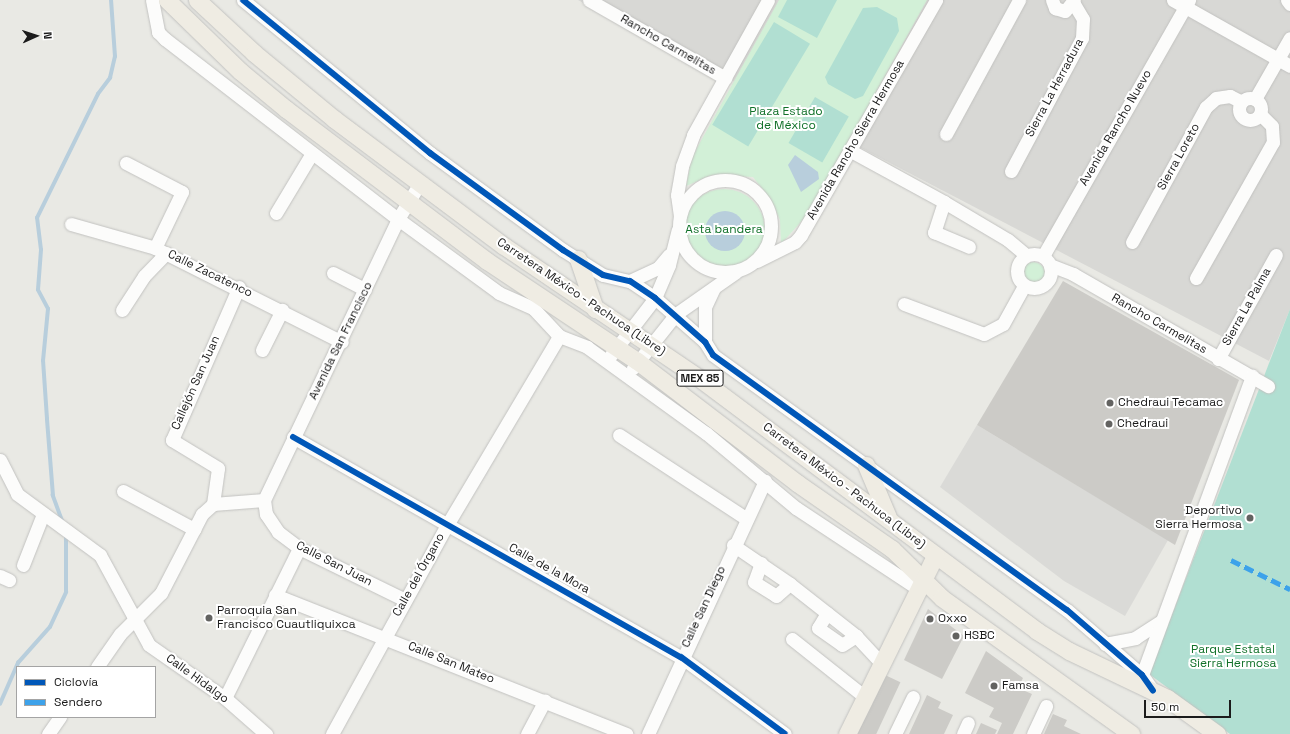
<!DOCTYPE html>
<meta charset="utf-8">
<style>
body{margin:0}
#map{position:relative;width:1290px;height:734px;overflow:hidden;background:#e9e9e4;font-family:"Space Grotesk",sans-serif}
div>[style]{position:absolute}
.residential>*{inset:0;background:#d8d8d5}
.park>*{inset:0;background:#d2f0d7}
.round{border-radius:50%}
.pitch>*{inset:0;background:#b1dfd2;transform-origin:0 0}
.parking>*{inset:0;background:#dadad7}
.water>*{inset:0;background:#b8cedc}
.stream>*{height:3.5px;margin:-1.75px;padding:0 1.75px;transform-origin:1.75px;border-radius:1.75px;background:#b8cedc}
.building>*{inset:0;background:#cccbc7;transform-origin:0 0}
.roads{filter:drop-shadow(0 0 1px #c2c2c0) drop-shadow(0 0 1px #c2c2c0)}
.minor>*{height:13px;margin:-6.5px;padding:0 6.5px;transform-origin:6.5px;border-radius:6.5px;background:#fcfcfb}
.minor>.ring{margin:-6.5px;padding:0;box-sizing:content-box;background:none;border:13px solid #fcfcfb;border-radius:50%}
.major>*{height:17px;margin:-8.5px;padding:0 8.5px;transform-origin:8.5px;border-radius:8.5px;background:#efece3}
.quiet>*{height:5px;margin-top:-2.5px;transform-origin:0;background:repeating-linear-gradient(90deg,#3da2ea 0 10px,transparent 0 15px)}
.cycleway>*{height:6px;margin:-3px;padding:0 3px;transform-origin:3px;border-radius:3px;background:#0057b8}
.dots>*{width:11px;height:11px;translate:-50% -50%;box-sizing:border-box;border:2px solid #fff;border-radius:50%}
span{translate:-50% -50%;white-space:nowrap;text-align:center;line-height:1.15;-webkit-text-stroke:4px #fff;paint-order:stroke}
.shield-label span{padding:1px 3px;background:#fff;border:1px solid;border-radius:3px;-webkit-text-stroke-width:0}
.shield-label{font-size:11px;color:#1b1b1b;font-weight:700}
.street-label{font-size:12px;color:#1b1b1b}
.park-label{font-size:12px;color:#117129}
.poi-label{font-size:12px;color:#1b1b1b}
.left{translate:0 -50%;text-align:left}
.right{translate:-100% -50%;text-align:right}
.legend{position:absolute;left:16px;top:666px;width:140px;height:52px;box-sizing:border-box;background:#fff;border:1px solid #a4a4a4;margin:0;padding:5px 7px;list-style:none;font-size:12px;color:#1b1b1b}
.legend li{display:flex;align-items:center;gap:8px;height:20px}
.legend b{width:20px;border:1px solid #a4a4a4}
.north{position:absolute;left:16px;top:16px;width:40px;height:40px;-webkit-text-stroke:3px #fff;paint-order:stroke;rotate:87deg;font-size:11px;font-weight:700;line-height:16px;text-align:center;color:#1b1b1b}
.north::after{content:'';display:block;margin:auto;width:14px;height:18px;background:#1b1b1b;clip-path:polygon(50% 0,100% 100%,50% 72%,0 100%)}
.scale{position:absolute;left:1144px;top:700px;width:87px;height:18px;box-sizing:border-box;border:2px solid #1b1b1b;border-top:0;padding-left:5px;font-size:12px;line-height:14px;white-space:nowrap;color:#1b1b1b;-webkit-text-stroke:3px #fff;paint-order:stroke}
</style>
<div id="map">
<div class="residential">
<i style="clip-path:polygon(578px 0,1290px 0,1290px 309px,1269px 361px)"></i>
</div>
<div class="park">
<i style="clip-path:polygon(779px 0,927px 0,809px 213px,781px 244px,780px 220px,771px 200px,753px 177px,712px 175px,686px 186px,692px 157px)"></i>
<i class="round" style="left:683px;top:189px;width:82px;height:82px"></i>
<i class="round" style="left:1021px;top:262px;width:24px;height:24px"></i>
</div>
<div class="pitch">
<i style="clip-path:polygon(787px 0,837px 0,817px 38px,778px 17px)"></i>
<i style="clip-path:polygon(877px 7px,897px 18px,899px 31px,863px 96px,855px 99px,828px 84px,825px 77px,863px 8px)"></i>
<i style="left:774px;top:22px;width:42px;height:120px;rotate:31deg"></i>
<i style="left:815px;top:97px;width:39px;height:53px;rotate:30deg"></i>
<i style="clip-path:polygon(1290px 309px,1290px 734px,1230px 734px,1149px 674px)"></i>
</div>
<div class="parking">
<i style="clip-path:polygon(977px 425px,1168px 540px,1125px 616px,1064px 581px,940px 487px)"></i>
</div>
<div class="water">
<i style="clip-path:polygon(795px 155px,818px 172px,819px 179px,801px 192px,788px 165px)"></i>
<i class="round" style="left:705px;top:211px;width:40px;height:40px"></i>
</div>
<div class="stream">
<i style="left:62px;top:521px;width:27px;rotate:-110deg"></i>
<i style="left:53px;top:496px;width:77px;rotate:-94.5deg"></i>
<i style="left:47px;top:419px;width:58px;rotate:-93.9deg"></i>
<i style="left:43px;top:361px;width:52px;rotate:-84.5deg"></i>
<i style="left:48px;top:309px;width:21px;rotate:-118deg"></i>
<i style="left:38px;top:290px;width:40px;rotate:-85.7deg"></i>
<i style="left:41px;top:250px;width:32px;rotate:-97deg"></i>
<i style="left:37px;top:218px;width:138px;rotate:-63.8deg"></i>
<i style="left:98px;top:94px;width:20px;rotate:-53deg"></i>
<i style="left:110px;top:78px;width:22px;rotate:-77deg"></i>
<i style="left:115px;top:57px;width:57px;rotate:-94deg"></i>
<i style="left:0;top:704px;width:45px;rotate:-66.3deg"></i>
<i style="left:18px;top:663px;width:48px;rotate:-48.4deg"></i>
<i style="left:50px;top:627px;width:38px;rotate:-65deg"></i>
<i style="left:66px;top:592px;width:57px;rotate:-90deg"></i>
</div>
<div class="building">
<i style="clip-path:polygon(1063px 281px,1239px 380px,1175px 545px,977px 425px)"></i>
<i style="clip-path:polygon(928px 609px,964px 636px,942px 679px,904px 660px)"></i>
<i style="clip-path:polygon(986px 651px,1023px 678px,1018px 688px,1032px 694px,1013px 734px,997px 734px,1002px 723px,989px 717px,994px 708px,965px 693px)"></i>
<i style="left:885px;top:675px;width:17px;height:65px;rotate:25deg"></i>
<i style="clip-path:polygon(927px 695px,941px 702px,938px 708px,953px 715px,944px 734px,909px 734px)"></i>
<i style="clip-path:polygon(1053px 714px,1067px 720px,1064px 726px,1081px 734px,1044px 734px)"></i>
<i style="clip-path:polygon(981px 723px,997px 730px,995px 734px,976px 734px)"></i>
</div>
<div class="roads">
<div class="minor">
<i style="left:152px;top:0;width:33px;rotate:79deg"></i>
<i style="left:158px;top:32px;width:10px;rotate:45deg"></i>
<i style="left:165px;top:39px;width:294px;rotate:37.7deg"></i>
<i style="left:398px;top:219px;width:125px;rotate:36.2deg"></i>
<i style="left:499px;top:293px;width:37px;rotate:24deg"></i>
<i style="left:533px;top:308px;width:38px;rotate:47deg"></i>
<i style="left:559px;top:336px;width:30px;rotate:21deg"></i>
<i style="left:587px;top:347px;width:147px;rotate:35.9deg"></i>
<i style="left:706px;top:433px;width:117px;rotate:39.8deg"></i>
<i style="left:796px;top:508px;width:145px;rotate:33.5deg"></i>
<i style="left:243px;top:0;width:242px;rotate:39.3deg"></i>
<i style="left:430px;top:153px;width:165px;rotate:36.1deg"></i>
<i style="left:563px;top:250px;width:47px;rotate:32deg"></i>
<i style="left:603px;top:275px;width:28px;rotate:13deg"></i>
<i style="left:630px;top:281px;width:30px;rotate:34deg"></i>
<i style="left:655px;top:298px;width:67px;rotate:41.3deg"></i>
<i style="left:705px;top:342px;width:15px;rotate:58deg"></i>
<i style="left:713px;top:355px;width:436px;rotate:35.8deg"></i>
<i style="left:1067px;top:610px;width:99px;rotate:40.9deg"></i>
<i style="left:1142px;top:675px;width:19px;rotate:55deg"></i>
<i style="left:589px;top:0;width:157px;rotate:29.8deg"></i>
<i style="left:1052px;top:0;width:9px;rotate:69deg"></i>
<i style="left:1055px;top:8px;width:10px;rotate:17deg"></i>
<i style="left:1065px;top:11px;width:14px;rotate:-51deg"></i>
<i style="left:1173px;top:0;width:134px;rotate:29.4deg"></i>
<i style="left:1287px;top:0;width:5px;rotate:53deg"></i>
<i class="ring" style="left:1239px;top:98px;width:9px;height:9px"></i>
<i style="left:1255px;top:99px;width:70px;rotate:-60.2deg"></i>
<i style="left:946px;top:134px;width:153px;rotate:-61.4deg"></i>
<i style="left:851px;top:151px;width:106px;rotate:28.7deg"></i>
<i style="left:944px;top:202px;width:74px;rotate:30.7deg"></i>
<i style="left:1008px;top:240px;width:23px;rotate:40deg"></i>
<i style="left:126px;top:163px;width:63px;rotate:27.4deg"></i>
<i style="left:182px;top:192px;width:62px;rotate:115.7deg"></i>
<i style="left:1011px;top:171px;width:151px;rotate:-61.9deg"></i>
<i style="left:1082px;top:38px;width:19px;rotate:-87deg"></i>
<i style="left:1083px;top:19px;width:17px;rotate:-121deg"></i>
<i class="ring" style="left:679px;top:180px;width:79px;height:79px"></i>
<i style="left:944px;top:202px;width:32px;rotate:108deg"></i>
<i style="left:934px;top:232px;width:38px;rotate:23deg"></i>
<i style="left:276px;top:213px;width:70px;rotate:-59deg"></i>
<i style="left:680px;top:216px;width:21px;rotate:-98deg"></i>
<i style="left:677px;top:195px;width:29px;rotate:-80deg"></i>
<i style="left:682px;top:166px;width:33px;rotate:-70deg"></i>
<i style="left:693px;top:135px;width:154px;rotate:-60.9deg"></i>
<i style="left:71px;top:224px;width:87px;rotate:15.9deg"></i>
<i style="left:155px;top:248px;width:209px;rotate:26.7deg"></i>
<i style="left:1132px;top:242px;width:154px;rotate:-61.3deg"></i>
<i style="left:1206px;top:107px;width:13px;rotate:-42deg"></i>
<i style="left:1216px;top:98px;width:14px;rotate:-8deg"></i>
<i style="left:1230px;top:96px;width:13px;rotate:27deg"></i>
<i class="ring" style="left:1017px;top:254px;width:21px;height:21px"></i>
<i style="left:1043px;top:256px;width:295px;rotate:-60.3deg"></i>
<i style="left:757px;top:261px;width:42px;rotate:-26.6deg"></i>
<i style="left:795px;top:242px;width:9px;rotate:-49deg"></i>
<i style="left:801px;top:235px;width:271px;rotate:-60.1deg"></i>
<i style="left:1050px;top:265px;width:25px;rotate:21deg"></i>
<i style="left:1073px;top:274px;width:225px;rotate:29.9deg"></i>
<i style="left:333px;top:273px;width:36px;rotate:27deg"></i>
<i style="left:1196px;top:278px;width:156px;rotate:-60.5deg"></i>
<i style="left:1273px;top:142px;width:16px;rotate:-94deg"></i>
<i style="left:1272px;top:126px;width:17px;rotate:-135deg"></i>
<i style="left:630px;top:281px;width:31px;rotate:-25deg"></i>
<i style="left:658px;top:268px;width:17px;rotate:-50deg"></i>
<i style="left:904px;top:304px;width:85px;rotate:20.6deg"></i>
<i style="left:984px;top:334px;width:21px;rotate:-28deg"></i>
<i style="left:1003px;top:324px;width:43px;rotate:-61.1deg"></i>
<i style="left:122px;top:310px;width:40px;rotate:-57.1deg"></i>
<i style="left:144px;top:276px;width:32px;rotate:-46deg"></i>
<i style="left:705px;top:342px;width:35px;rotate:-90deg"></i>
<i style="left:705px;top:307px;width:21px;rotate:-65deg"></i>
<i style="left:262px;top:350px;width:45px;rotate:-63.4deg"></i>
<i style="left:611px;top:355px;width:72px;rotate:-52.3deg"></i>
<i style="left:655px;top:298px;width:36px;rotate:-67deg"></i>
<i style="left:669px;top:265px;width:36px;rotate:-76deg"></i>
<i style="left:1218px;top:359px;width:119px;rotate:-60.9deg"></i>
<i style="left:633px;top:368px;width:69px;rotate:-51.5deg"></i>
<i style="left:676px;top:314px;width:73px;rotate:-35deg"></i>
<i style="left:619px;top:435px;width:153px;rotate:33.3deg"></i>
<i style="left:293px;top:437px;width:446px;rotate:29.6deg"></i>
<i style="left:681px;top:657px;width:129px;rotate:36.5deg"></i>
<i style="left:0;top:460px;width:38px;rotate:63deg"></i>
<i style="left:17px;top:494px;width:103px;rotate:36.3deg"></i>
<i style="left:100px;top:555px;width:102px;rotate:61.4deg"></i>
<i style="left:149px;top:645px;width:93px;rotate:34.9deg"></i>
<i style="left:225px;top:698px;width:55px;rotate:41.3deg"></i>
<i style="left:123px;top:491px;width:81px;rotate:28.2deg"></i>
<i style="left:264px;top:500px;width:311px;rotate:-64.5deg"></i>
<i style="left:398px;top:219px;width:42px;rotate:-58.6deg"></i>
<i style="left:264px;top:500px;width:14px;rotate:82deg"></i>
<i style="left:266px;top:514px;width:22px;rotate:56deg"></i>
<i style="left:278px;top:532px;width:26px;rotate:37deg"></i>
<i style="left:299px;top:548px;width:118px;rotate:26.1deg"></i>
<i style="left:213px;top:504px;width:36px;rotate:-82deg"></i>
<i style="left:218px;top:468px;width:54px;rotate:-148.7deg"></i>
<i style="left:172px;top:440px;width:167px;rotate:-66.4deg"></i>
<i style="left:213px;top:504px;width:51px;rotate:-4.5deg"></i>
<i style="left:733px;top:545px;width:69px;rotate:34.4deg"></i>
<i style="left:790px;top:584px;width:84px;rotate:38.2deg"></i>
<i style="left:856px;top:636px;width:37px;rotate:47deg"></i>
<i style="left:761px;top:563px;width:20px;rotate:110deg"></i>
<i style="left:754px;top:582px;width:26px;rotate:32deg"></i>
<i style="left:776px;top:596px;width:18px;rotate:-41deg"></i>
<i style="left:23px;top:565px;width:55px;rotate:-68.6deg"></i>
<i style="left:0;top:576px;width:10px;rotate:24deg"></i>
<i style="left:275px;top:595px;width:378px;rotate:21.6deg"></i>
<i style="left:827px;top:613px;width:17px;rotate:121deg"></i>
<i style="left:818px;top:628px;width:29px;rotate:35deg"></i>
<i style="left:842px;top:645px;width:17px;rotate:-33deg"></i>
<i style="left:792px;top:639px;width:93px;rotate:38.5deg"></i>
<i style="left:1105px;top:644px;width:31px;rotate:-11deg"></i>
<i style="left:1135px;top:638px;width:30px;rotate:-33deg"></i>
<i style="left:97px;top:667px;width:40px;rotate:-55.1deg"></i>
<i style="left:120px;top:634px;width:58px;rotate:-45deg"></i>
<i style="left:161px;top:593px;width:89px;rotate:-62.6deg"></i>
<i style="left:202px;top:514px;width:15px;rotate:-42deg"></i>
<i style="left:1142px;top:675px;width:319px;rotate:-69.8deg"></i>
<i style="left:225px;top:698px;width:167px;rotate:-63.7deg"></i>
<i style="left:48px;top:734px;width:21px;rotate:-55deg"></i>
<i style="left:332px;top:734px;width:239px;rotate:-61.2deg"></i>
<i style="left:447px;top:525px;width:220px;rotate:-59.3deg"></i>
<i style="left:527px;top:734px;width:38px;rotate:-62deg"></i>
<i style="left:648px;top:734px;width:279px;rotate:-65.2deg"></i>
<i style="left:895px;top:734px;width:41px;rotate:-64.1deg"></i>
<i style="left:963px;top:734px;width:12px;rotate:-66deg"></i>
<i style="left:1033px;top:734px;width:31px;rotate:-65deg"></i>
</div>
<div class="major">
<i style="left:167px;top:0;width:102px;rotate:44.2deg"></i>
<i style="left:240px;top:71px;width:60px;rotate:39.6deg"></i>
<i style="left:286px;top:109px;width:252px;rotate:37.1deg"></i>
<i style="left:487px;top:261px;width:180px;rotate:33.7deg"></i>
<i style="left:637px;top:361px;width:201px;rotate:37.3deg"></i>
<i style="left:797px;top:483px;width:116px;rotate:34.8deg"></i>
<i style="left:892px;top:549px;width:70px;rotate:44.4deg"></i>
<i style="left:942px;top:598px;width:233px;rotate:35.7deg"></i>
<i style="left:197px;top:0;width:78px;rotate:42.9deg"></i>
<i style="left:254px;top:53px;width:104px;rotate:39.5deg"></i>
<i style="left:334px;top:119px;width:212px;rotate:36.8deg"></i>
<i style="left:504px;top:246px;width:235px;rotate:34.1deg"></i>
<i style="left:699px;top:378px;width:422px;rotate:36.8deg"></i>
<i style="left:1037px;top:631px;width:38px;rotate:32deg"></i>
<i style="left:1069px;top:651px;width:109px;rotate:25.6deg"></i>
<i style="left:1167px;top:698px;width:62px;rotate:35.8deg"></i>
<i style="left:578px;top:259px;width:53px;rotate:71.2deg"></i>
<i style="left:866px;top:465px;width:56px;rotate:67.1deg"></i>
<i style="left:847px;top:734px;width:199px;rotate:-63.7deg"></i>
</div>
</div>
<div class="quiet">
<i style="left:1231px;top:560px;width:66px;rotate:26.2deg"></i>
</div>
<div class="cycleway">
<i style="left:243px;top:0;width:242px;rotate:39.3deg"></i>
<i style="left:430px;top:153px;width:165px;rotate:36.1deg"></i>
<i style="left:563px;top:250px;width:47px;rotate:32deg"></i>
<i style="left:603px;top:275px;width:28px;rotate:13deg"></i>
<i style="left:630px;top:281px;width:30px;rotate:34deg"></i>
<i style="left:655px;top:298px;width:67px;rotate:41.3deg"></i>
<i style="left:705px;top:342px;width:15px;rotate:58deg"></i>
<i style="left:713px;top:355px;width:436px;rotate:35.8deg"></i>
<i style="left:1067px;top:610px;width:99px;rotate:40.9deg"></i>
<i style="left:1142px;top:675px;width:19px;rotate:55deg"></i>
<i style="left:293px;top:437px;width:446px;rotate:29.6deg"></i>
<i style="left:681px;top:657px;width:129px;rotate:36.5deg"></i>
</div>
<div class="dots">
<i style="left:1110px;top:403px;background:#636361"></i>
<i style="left:1109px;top:424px;background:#636361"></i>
<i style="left:1250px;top:518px;background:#636361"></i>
<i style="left:209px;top:618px;background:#636361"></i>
<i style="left:930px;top:619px;background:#636361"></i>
<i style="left:956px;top:636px;background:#636361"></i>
<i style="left:994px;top:686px;background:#636361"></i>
</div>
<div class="shield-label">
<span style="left:700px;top:378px">MEX 85</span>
</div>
<div class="street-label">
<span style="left:668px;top:45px;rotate:30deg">Rancho Carmelitas</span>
<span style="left:1055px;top:88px;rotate:-62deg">Sierra La Herradura</span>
<span style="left:1116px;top:128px;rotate:-60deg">Avenida Rancho Nuevo</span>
<span style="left:856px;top:140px;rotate:-60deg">Avenida Rancho Sierra Hermosa</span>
<span style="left:1179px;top:157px;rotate:-61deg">Sierra Loreto</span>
<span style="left:210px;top:274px;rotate:26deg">Calle Zacatenco</span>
<span style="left:581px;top:297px;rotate:34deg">Carretera México - Pachuca (Libre)</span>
<span style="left:1247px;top:307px;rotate:-61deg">Sierra La Palma</span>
<span style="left:1159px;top:324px;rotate:30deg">Rancho Carmelitas</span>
<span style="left:341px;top:341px;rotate:-64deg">Avenida San Francisco</span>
<span style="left:196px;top:383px;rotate:-66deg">Callejón San Juan</span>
<span style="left:844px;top:486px;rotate:37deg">Carretera México - Pachuca (Libre)</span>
<span style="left:334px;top:564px;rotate:27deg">Calle San Juan</span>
<span style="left:549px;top:569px;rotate:29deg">Calle de la Mora</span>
<span style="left:419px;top:575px;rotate:-61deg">Calle del Órgano</span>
<span style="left:704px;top:607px;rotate:-65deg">Calle San Diego</span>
<span style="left:451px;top:663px;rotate:22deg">Calle San Mateo</span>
<span style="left:197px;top:679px;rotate:36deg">Calle Hidalgo</span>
</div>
<div class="park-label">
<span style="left:786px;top:119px">Plaza Estado<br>de México</span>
<span style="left:724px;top:230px">Asta bandera</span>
<span style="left:1233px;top:657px">Parque Estatal<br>Sierra Hermosa</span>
</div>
<div class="poi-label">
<span class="left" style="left:1118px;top:403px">Chedraui Tecamac</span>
<span class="left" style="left:1117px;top:424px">Chedraui</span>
<span class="right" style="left:1242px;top:518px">Deportivo<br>Sierra Hermosa</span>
<span class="left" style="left:217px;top:618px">Parroquia San<br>Francisco Cuautliquixca</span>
<span class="left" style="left:938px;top:619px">Oxxo</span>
<span class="left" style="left:964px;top:636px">HSBC</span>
<span class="left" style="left:1002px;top:686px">Famsa</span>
</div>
<ul class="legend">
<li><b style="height:5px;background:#0057b8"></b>Ciclovía</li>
<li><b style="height:5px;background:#3da2ea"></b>Sendero</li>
</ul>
<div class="north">N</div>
<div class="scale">50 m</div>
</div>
